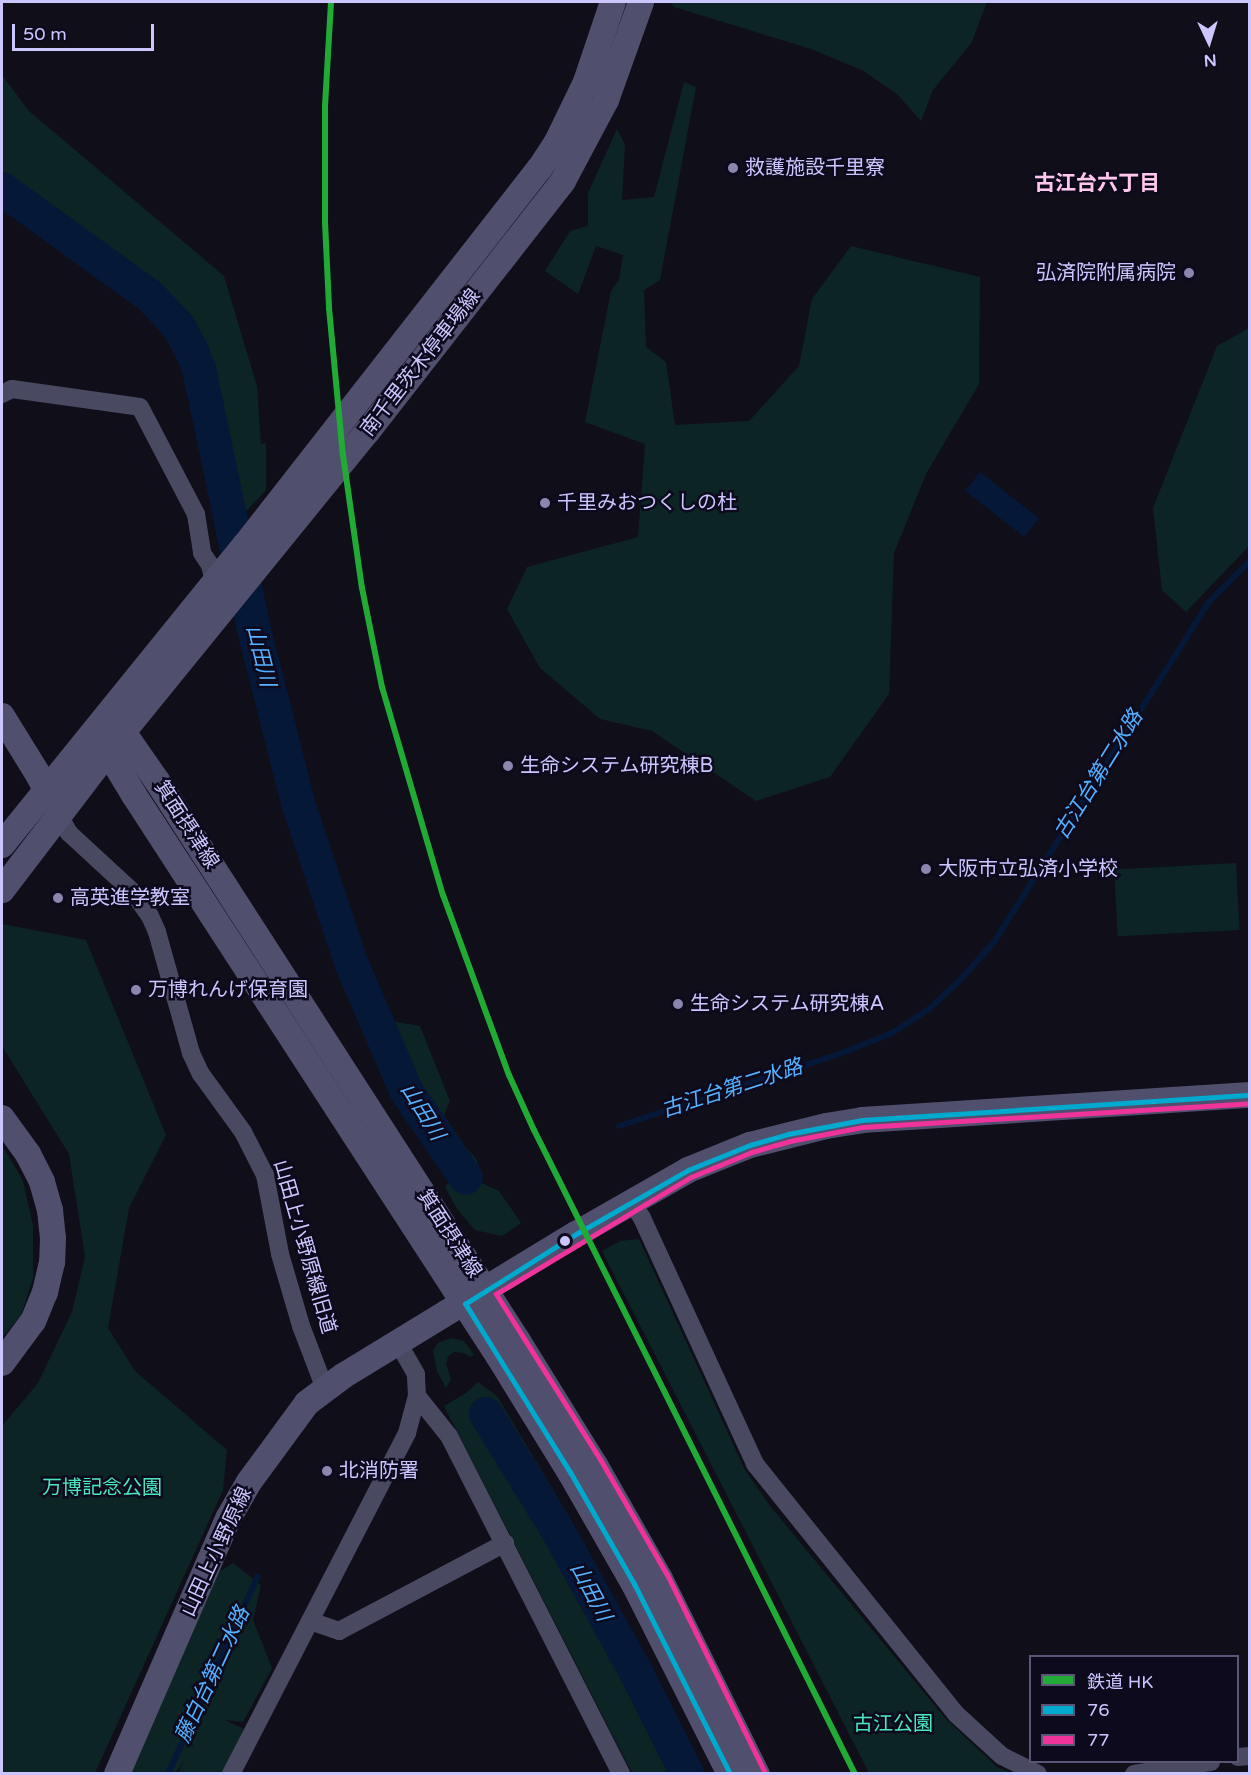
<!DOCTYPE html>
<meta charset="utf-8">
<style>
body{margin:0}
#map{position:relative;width:1251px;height:1775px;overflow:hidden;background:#100e19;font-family:"Varela Round","Noto Sans JP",sans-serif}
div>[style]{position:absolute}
.green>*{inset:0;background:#0d2424;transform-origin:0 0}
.water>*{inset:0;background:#061838;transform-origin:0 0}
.stream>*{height:6px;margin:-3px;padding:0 3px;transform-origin:3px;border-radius:3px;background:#061838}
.river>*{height:34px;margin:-17px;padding:0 17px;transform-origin:17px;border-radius:17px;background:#061838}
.street>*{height:18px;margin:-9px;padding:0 9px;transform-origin:9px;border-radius:9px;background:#494962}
.secondary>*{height:26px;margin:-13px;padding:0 13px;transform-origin:13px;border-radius:13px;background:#504f6e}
.bus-1>*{height:4.5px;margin:-2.25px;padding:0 2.25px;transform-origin:2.25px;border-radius:2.25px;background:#00a9ce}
.bus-2>*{height:4.5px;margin:-2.25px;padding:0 2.25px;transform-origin:2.25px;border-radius:2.25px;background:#ef339a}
.rail-1>*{height:6px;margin:-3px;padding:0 3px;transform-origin:3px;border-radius:3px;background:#21ab36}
.dots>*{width:16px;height:16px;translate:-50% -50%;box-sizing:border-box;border:3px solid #0d0a1d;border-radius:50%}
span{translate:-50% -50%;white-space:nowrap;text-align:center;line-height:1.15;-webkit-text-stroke:5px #0d0a1d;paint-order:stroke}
.poi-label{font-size:20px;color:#ccc6ff}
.left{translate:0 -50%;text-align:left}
.right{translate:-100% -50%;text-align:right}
.street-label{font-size:20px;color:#ccc6ff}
.park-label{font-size:20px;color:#49e8bf}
.neighbourhood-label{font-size:21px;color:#ffc8eb;font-weight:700}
.water-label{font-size:21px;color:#54b1ff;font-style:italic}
.frame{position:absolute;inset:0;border:3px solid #ccc6ff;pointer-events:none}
.legend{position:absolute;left:1029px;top:1655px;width:210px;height:108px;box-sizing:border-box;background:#0d0a1d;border:2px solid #595577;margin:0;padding:8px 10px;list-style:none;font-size:18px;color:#ccc6ff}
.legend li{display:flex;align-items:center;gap:12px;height:30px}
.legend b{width:30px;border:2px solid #595577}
.north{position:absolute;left:1179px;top:12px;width:60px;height:60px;-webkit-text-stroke:4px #0d0a1d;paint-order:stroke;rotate:176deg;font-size:16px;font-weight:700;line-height:24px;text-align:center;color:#ccc6ff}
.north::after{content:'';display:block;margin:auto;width:21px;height:27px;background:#ccc6ff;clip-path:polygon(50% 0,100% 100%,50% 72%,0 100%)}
.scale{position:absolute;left:12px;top:24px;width:142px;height:27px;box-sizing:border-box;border:3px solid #ccc6ff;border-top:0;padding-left:8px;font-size:18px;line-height:21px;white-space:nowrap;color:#ccc6ff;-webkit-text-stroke:4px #0d0a1d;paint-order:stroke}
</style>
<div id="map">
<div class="green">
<i style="clip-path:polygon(670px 2px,987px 2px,972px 42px,933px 90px,921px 121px,897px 94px,862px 70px,811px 49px,674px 7px)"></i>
<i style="clip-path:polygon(2px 75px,29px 111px,224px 276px,257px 386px,261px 444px,266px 443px,266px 490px,240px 518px,206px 367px,186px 322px,158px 292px,2px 174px)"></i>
<i style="clip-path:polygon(684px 82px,696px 87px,660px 280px,644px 290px,646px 347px,666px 362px,675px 425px,749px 421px,799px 366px,812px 299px,851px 246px,980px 277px,979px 384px,926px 474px,894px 553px,889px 694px,830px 777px,756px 801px,652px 731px,600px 719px,540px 668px,507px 609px,527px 567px,638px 537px,645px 444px,585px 422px,611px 291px,619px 280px,623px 255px,596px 246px,578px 294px,545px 271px,570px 231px,588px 226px,588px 193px,617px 129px,625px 145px,622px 200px,654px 197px)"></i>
<i style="clip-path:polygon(1249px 328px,1249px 546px,1186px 612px,1162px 590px,1153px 508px,1217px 346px)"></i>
<i style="left:1236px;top:863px;width:67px;height:122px;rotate:87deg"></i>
<i style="clip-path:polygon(2px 924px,86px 940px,166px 1135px,129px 1208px,108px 1328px,135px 1371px,227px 1450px,223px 1490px,95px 1773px,2px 1773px,2px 1426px,38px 1383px,72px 1312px,85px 1257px,69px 1154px,2px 1046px)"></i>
<i style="clip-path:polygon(390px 1021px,420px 1026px,450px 1101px,444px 1115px,464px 1145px,477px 1160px,480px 1182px,499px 1191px,521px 1223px,502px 1236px,475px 1230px,457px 1209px,445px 1187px,457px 1173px,416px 1091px,375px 1042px)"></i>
<i style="clip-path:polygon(2px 1145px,23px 1181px,33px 1225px,33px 1278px,21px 1315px,2px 1338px)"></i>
<i style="clip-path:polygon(639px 1239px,745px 1470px,770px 1506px,946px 1719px,997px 1767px,1011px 1773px,869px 1773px,602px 1251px,620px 1241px)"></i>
<i style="clip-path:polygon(452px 1338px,464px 1341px,474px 1355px,470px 1357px,464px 1353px,454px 1352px,448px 1356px,446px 1364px,451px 1379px,446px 1388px,437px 1371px,433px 1350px,439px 1342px)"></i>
<i style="clip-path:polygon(478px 1382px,497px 1396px,567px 1513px,565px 1529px,548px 1532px,516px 1479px,674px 1773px,632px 1773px,444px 1406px,466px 1393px)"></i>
<i style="clip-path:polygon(233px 1563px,261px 1585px,253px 1620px,272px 1668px,243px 1722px,225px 1720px,244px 1729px,223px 1773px,178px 1773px,185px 1759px,176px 1773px,128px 1774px,210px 1577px)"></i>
</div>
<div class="water">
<i style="left:980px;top:472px;width:75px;height:24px;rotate:38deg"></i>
</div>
<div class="stream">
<i style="left:619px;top:1126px;width:235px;rotate:-18.1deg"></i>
<i style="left:842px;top:1053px;width:54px;rotate:-21.8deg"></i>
<i style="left:892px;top:1033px;width:44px;rotate:-33deg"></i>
<i style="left:929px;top:1009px;width:42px;rotate:-43.1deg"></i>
<i style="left:960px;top:980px;width:51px;rotate:-48.2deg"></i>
<i style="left:994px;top:942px;width:402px;rotate:-57.7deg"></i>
<i style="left:1209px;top:602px;width:58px;rotate:-45deg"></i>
<i style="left:168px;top:1774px;width:217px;rotate:-65.6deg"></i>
</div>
<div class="river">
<i style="left:2px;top:189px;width:183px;rotate:35.9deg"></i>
<i style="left:150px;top:296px;width:42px;rotate:46.9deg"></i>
<i style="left:179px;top:327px;width:27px;rotate:62deg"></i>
<i style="left:192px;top:351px;width:19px;rotate:69deg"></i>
<i style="left:199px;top:369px;width:263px;rotate:78.1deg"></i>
<i style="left:253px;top:626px;width:183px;rotate:75.7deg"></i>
<i style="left:298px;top:803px;width:171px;rotate:71.6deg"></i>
<i style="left:352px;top:965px;width:138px;rotate:66.6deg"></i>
<i style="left:407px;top:1092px;width:104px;rotate:55.5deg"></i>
<i style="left:486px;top:1414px;width:137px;rotate:58.4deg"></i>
<i style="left:558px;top:1531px;width:163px;rotate:61.1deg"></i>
<i style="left:637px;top:1674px;width:112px;rotate:63.4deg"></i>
</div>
<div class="street">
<i style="left:2px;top:394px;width:11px;rotate:-27deg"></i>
<i style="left:12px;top:389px;width:129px;rotate:8deg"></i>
<i style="left:140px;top:407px;width:121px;rotate:62.4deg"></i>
<i style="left:196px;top:514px;width:39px;rotate:81deg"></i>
<i style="left:202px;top:553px;width:14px;rotate:56deg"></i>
<i style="left:210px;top:565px;width:27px;rotate:77deg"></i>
<i style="left:59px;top:815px;width:21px;rotate:61deg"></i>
<i style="left:69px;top:833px;width:87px;rotate:42.7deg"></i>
<i style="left:133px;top:892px;width:29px;rotate:55deg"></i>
<i style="left:150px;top:916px;width:17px;rotate:66deg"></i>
<i style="left:157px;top:932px;width:126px;rotate:74.3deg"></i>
<i style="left:191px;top:1053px;width:23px;rotate:65deg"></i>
<i style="left:201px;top:1074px;width:72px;rotate:54.1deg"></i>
<i style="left:243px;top:1132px;width:48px;rotate:62.9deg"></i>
<i style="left:265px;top:1175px;width:80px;rotate:79.2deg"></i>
<i style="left:280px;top:1254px;width:75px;rotate:73.7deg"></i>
<i style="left:301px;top:1326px;width:67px;rotate:69.1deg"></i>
<i style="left:631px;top:1202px;width:19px;rotate:55deg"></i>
<i style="left:642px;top:1218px;width:271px;rotate:65.3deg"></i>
<i style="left:755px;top:1464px;width:321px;rotate:51.2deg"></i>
<i style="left:956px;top:1714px;width:62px;rotate:42.4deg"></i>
<i style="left:1002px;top:1756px;width:40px;rotate:26.6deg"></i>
<i style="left:417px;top:1396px;width:51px;rotate:51.3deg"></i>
<i style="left:449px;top:1436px;width:379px;rotate:63deg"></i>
<i style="left:310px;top:1621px;width:31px;rotate:19deg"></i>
<i style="left:339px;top:1631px;width:188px;rotate:-27.9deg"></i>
<i style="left:1238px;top:1757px;width:12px;rotate:-5deg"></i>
<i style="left:231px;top:1774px;width:384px;rotate:-62.7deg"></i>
<i style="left:407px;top:1433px;width:38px;rotate:-75deg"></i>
<i style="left:417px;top:1396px;width:22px;rotate:-93deg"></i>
<i style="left:416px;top:1374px;width:34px;rotate:-120deg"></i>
<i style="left:1134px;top:1774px;width:78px;rotate:-8.9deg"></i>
</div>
<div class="secondary">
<i style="left:2px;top:716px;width:70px;rotate:58.3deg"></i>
<i style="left:39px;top:776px;width:29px;rotate:63deg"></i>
<i style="left:102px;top:723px;width:23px;rotate:23deg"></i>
<i style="left:123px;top:732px;width:60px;rotate:55.2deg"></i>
<i style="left:157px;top:781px;width:666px;rotate:57.19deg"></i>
<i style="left:518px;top:1341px;width:146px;rotate:58.2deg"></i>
<i style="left:595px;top:1465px;width:131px;rotate:60.3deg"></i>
<i style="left:660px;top:1579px;width:218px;rotate:63.6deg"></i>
<i style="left:102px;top:723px;width:30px;rotate:78deg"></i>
<i style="left:108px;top:752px;width:50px;rotate:58.8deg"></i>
<i style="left:134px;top:795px;width:670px;rotate:57deg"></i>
<i style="left:499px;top:1357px;width:137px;rotate:58.4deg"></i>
<i style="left:571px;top:1474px;width:127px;rotate:60.2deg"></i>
<i style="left:634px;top:1584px;width:213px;rotate:63.2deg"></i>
<i style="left:2px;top:845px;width:387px;rotate:-51deg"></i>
<i style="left:246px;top:544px;width:477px;rotate:-52deg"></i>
<i style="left:540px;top:168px;width:31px;rotate:-57deg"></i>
<i style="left:557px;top:142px;width:67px;rotate:-64.2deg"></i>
<i style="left:586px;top:82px;width:84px;rotate:-71.4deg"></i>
<i style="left:2px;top:890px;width:199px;rotate:-52.6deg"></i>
<i style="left:123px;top:732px;width:387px;rotate:-50.9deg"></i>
<i style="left:367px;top:432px;width:318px;rotate:-52deg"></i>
<i style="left:563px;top:181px;width:92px;rotate:-62deg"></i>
<i style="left:606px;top:100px;width:104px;rotate:-70.3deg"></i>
<i style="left:2px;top:1118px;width:44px;rotate:54.2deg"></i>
<i style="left:28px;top:1154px;width:31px;rotate:63deg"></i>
<i style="left:42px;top:1182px;width:29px;rotate:74deg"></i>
<i style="left:50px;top:1210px;width:28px;rotate:84deg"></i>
<i style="left:53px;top:1238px;width:24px;rotate:92deg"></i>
<i style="left:52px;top:1262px;width:31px;rotate:103deg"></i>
<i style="left:45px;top:1292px;width:31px;rotate:112deg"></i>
<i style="left:33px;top:1321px;width:52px;rotate:126.4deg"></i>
<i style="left:117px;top:1774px;width:280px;rotate:-66.5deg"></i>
<i style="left:229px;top:1517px;width:40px;rotate:-60.3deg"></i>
<i style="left:249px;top:1482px;width:98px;rotate:-53.7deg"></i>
<i style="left:307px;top:1403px;width:45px;rotate:-36.9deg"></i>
<i style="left:343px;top:1376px;width:273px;rotate:-31.4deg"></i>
<i style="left:576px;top:1234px;width:129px;rotate:-29.7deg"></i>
<i style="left:688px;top:1170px;width:67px;rotate:-22deg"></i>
<i style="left:750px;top:1145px;width:78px;rotate:-14deg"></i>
<i style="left:826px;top:1126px;width:36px;rotate:-9deg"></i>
<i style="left:862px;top:1120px;width:389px;rotate:-3.7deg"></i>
</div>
<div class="bus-1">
<i style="left:730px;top:1774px;width:213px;rotate:-116.8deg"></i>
<i style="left:634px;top:1584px;width:127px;rotate:-119.8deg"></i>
<i style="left:571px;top:1474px;width:200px;rotate:-121.9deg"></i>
<i style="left:465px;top:1304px;width:131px;rotate:-32.2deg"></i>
<i style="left:576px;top:1234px;width:129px;rotate:-29.7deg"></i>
<i style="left:688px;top:1170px;width:67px;rotate:-22deg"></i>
<i style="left:750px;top:1145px;width:40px;rotate:-16deg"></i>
<i style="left:788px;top:1134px;width:75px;rotate:-10.7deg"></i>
<i style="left:862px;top:1120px;width:389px;rotate:-3.7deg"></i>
</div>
<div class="bus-2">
<i style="left:764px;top:1771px;width:219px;rotate:-116.3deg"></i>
<i style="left:667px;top:1575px;width:132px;rotate:-120.1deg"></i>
<i style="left:601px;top:1461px;width:197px;rotate:-122.2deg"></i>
<i style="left:496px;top:1294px;width:227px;rotate:-31deg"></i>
<i style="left:691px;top:1177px;width:66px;rotate:-22.3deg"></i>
<i style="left:752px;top:1152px;width:40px;rotate:-16deg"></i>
<i style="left:790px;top:1141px;width:74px;rotate:-10.9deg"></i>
<i style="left:863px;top:1127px;width:388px;rotate:-3.5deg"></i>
</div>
<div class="rail-1">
<i style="left:331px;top:2px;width:104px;rotate:93.3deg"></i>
<i style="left:325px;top:106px;width:116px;rotate:90deg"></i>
<i style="left:325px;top:222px;width:86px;rotate:87.3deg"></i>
<i style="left:329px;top:308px;width:148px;rotate:84.6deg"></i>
<i style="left:343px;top:455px;width:134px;rotate:81.9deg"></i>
<i style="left:362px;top:588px;width:101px;rotate:78.6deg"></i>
<i style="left:382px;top:687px;width:217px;rotate:73.7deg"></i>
<i style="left:443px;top:895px;width:192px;rotate:69.9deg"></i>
<i style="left:509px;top:1075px;width:60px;rotate:65.6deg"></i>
<i style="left:534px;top:1130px;width:720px;rotate:63.51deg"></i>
</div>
<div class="dots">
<i style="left:733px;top:168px;background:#8a86ae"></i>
<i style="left:1189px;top:273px;background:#8a86ae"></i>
<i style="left:545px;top:503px;background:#8a86ae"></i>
<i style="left:508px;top:766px;background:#8a86ae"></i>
<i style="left:926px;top:869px;background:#8a86ae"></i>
<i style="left:58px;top:898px;background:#8a86ae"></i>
<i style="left:136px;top:990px;background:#8a86ae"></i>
<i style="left:678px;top:1004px;background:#8a86ae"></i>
<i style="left:565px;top:1241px;background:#ccc6ff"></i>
<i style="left:327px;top:1471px;background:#8a86ae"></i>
</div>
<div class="poi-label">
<span class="left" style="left:745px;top:168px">救護施設千里寮</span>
<span class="right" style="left:1176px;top:273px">弘済院附属病院</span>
<span class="left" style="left:557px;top:503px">千里みおつくしの杜</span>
<span class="left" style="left:520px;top:766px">生命システム研究棟B</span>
<span class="left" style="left:938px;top:869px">大阪市立弘済小学校</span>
<span class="left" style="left:70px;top:898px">高英進学教室</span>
<span class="left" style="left:148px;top:990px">万博れんげ保育園</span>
<span class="left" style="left:690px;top:1004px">生命システム研究棟A</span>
<span class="left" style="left:339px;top:1471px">北消防署</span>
</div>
<div class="street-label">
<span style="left:421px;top:363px;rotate:-52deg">南千里茨木停車場線</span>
<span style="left:186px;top:825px;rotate:57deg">箕面摂津線</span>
<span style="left:449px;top:1234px;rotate:57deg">箕面摂津線</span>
<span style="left:304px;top:1247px;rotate:74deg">山田上小野原線旧道</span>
<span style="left:217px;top:1552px;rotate:-65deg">山田上小野原線</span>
</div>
<div class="park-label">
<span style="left:102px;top:1488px">万博記念公園</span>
<span style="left:893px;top:1724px">古江公園</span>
</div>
<div class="neighbourhood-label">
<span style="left:1097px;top:184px">古江台六丁目</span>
</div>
<div class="water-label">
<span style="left:260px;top:656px;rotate:76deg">山田川</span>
<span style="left:1099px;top:775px;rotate:-58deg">古江台第二水路</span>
<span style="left:732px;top:1089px;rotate:-18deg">古江台第二水路</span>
<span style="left:422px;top:1112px;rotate:58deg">山田川</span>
<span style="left:590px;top:1592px;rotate:62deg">山田川</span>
<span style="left:213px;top:1675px;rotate:-65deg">藤白台第二水路</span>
</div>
<div class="frame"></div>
<ul class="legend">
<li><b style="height:8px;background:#21ab36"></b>鉄道 HK</li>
<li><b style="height:8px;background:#00a9ce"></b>76</li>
<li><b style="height:8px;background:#ef339a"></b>77</li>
</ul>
<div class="north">N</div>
<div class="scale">50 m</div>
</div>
